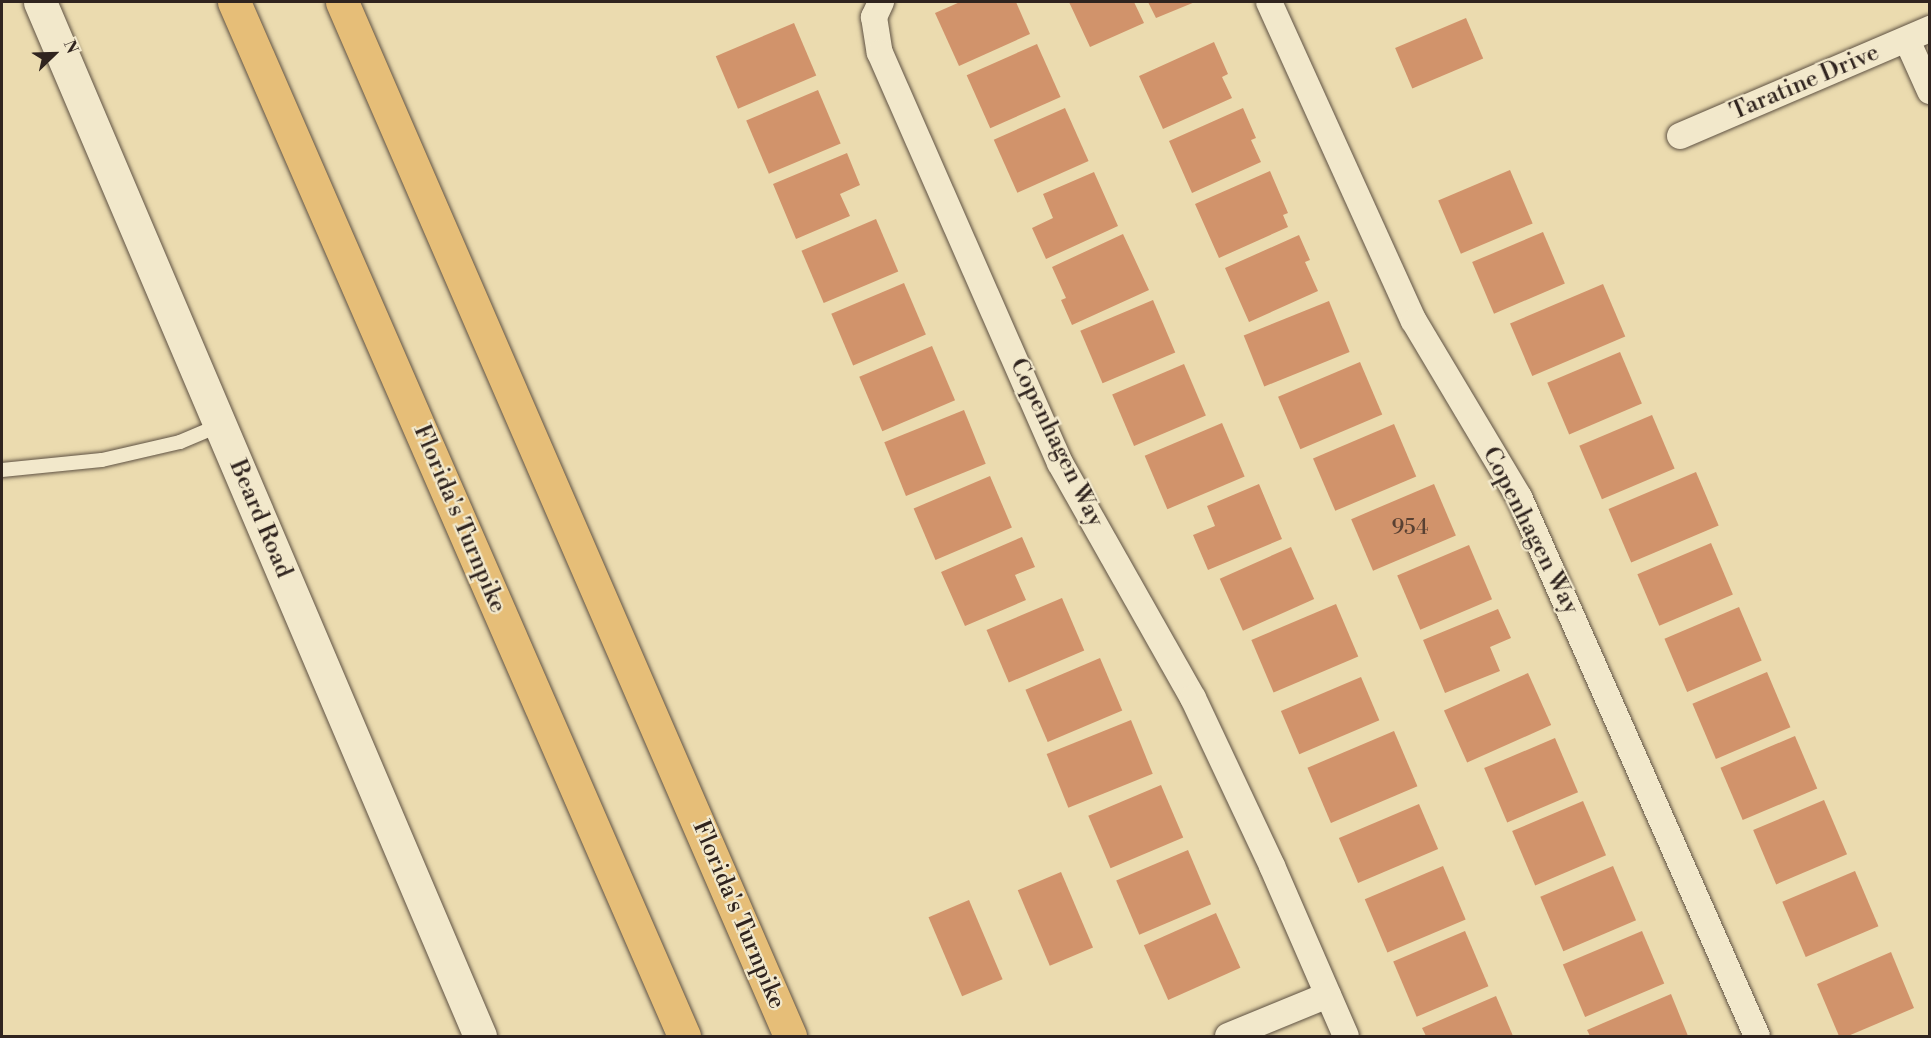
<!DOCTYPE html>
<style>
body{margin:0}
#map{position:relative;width:1931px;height:1038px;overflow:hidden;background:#ebdbaf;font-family:"Libre Bodoni",serif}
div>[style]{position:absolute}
.building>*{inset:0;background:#d1936b;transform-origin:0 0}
.roads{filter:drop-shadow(0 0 2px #5f5243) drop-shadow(0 0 2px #5f5243)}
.lane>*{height:14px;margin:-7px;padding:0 7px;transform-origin:7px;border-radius:7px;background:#f2e8cb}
.street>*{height:26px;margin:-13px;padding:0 13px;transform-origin:13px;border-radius:13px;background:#f2e8cb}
.secondary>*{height:33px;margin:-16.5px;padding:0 16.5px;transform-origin:16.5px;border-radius:16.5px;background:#f2e8cb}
.highway>*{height:33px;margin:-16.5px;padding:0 16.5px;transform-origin:16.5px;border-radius:16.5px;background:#e6be78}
span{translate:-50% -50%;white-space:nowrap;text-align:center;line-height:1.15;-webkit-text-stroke:4.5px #f2e8cb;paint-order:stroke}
.number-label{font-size:21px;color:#584032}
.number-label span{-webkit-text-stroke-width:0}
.street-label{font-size:24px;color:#30241f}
.frame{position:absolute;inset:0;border:3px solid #30241f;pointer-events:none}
.north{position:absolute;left:24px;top:24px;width:60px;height:60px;-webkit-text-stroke:4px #f2e8cb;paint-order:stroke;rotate:67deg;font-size:16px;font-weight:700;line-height:24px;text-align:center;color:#30241f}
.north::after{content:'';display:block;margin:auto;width:21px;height:27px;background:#30241f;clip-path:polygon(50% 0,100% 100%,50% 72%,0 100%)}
</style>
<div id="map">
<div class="building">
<i style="clip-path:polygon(960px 2px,1016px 2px,1030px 34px,959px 66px,935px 13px)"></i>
<i style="clip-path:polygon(1069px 2px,1134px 2px,1144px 23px,1090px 47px)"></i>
<i style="clip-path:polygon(1148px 2px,1195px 2px,1156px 18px)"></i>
<i style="left:1466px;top:18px;width:44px;height:77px;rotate:67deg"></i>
<i style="left:794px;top:23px;width:57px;height:85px;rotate:67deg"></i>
<i style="clip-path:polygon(1214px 42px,1228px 74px,1222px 77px,1232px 98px,1163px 129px,1139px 76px)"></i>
<i style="left:1037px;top:44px;width:58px;height:77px;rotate:66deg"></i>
<i style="left:818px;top:90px;width:58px;height:78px;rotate:67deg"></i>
<i style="left:1065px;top:108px;width:58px;height:78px;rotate:66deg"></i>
<i style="clip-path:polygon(1243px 108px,1256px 138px,1251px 140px,1261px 162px,1192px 193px,1169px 141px)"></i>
<i style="clip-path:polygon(847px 153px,860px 185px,840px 194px,850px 216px,796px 239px,773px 184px)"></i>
<i style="left:1510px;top:170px;width:58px;height:78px;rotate:67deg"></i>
<i style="clip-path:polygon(1270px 171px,1288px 213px,1283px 215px,1288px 227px,1219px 258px,1195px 204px)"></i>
<i style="clip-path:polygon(1094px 172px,1118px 226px,1046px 259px,1032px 228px,1053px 218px,1043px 194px)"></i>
<i style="left:876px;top:219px;width:57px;height:81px;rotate:67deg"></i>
<i style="left:1543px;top:232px;width:56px;height:77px;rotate:67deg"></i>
<i style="clip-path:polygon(1123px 234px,1149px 290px,1072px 325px,1061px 300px,1066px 298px,1052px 267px)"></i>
<i style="clip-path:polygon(1299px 235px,1310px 260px,1305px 262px,1318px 291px,1249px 322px,1225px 268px)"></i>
<i style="left:904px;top:283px;width:56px;height:79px;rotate:67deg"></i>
<i style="left:1603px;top:284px;width:57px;height:101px;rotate:67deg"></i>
<i style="left:1153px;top:300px;width:57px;height:79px;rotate:67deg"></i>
<i style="left:1329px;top:301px;width:55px;height:92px;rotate:68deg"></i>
<i style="left:932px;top:346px;width:59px;height:79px;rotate:67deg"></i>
<i style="left:1620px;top:352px;width:56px;height:79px;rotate:67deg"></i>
<i style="left:1360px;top:362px;width:57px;height:89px;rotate:67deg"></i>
<i style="left:1184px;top:364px;width:56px;height:78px;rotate:67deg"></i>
<i style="left:964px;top:410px;width:58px;height:86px;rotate:68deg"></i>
<i style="left:1652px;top:415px;width:58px;height:79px;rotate:67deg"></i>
<i style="left:1222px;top:423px;width:58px;height:84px;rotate:67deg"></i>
<i style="left:1394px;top:424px;width:57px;height:88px;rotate:67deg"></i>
<i style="left:1696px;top:472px;width:58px;height:95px;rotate:67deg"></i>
<i style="left:990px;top:476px;width:56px;height:83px;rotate:67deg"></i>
<i style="clip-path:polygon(1259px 484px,1282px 539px,1208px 570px,1193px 535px,1215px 526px,1207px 506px)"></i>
<i style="left:1434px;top:484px;width:56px;height:90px;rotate:67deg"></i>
<i style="clip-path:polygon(1022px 537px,1035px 567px,1015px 575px,1026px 600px,965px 626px,941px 572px)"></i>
<i style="left:1711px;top:543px;width:56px;height:80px;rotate:67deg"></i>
<i style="left:1469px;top:545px;width:59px;height:78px;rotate:67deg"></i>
<i style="left:1291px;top:547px;width:57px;height:78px;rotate:66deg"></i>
<i style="left:1062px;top:598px;width:57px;height:82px;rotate:67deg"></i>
<i style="left:1336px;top:604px;width:57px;height:92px;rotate:67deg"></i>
<i style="left:1739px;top:607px;width:58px;height:81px;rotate:67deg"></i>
<i style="clip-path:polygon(1498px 609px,1511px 638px,1490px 647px,1500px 671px,1445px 693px,1423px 640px)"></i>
<i style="left:1100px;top:658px;width:57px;height:81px;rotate:67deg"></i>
<i style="left:1767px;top:672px;width:60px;height:81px;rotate:67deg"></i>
<i style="left:1528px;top:673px;width:57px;height:92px;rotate:66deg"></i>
<i style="left:1361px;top:677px;width:47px;height:87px;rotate:67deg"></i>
<i style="left:1131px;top:720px;width:58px;height:91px;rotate:68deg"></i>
<i style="left:1394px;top:731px;width:60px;height:94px;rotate:67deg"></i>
<i style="left:1795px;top:736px;width:57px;height:81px;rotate:67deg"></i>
<i style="left:1555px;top:738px;width:59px;height:77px;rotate:67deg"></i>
<i style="left:1161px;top:785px;width:57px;height:79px;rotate:67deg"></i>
<i style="left:1824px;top:800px;width:59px;height:77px;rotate:67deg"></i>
<i style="left:1583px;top:801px;width:59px;height:77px;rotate:67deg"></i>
<i style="left:1419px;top:804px;width:49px;height:87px;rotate:67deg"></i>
<i style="left:1188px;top:850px;width:59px;height:78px;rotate:67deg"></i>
<i style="left:1443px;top:866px;width:58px;height:85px;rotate:67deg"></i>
<i style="left:1613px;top:866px;width:59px;height:79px;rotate:67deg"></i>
<i style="left:1855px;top:871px;width:60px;height:79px;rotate:67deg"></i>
<i style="left:1061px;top:872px;width:82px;height:47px;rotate:67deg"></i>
<i style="left:969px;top:900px;width:86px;height:44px;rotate:67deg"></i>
<i style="left:1216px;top:913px;width:60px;height:79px;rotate:66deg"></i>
<i style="left:1465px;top:931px;width:60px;height:78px;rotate:67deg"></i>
<i style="left:1642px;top:931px;width:57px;height:86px;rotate:67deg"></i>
<i style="clip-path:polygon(1891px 952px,1914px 1008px,1848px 1036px,1839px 1036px,1817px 984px)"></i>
<i style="clip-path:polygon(1671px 994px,1688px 1036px,1590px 1036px,1587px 1030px)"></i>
<i style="clip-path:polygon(1496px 996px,1513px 1036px,1426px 1036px,1422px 1028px)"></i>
</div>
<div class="roads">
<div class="lane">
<i style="left:2px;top:470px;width:100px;rotate:-5.7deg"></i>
<i style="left:102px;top:460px;width:80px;rotate:-13deg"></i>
<i style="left:180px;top:442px;width:43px;rotate:-23deg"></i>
</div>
<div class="street">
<i style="left:881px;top:2px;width:17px;rotate:115deg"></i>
<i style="left:874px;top:17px;width:36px;rotate:81deg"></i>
<i style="left:880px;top:53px;width:448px;rotate:66.3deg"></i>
<i style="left:1060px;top:463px;width:270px;rotate:60.5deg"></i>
<i style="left:1193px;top:698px;width:186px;rotate:64.8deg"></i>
<i style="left:1272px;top:866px;width:185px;rotate:66.5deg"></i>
<i style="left:1269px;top:2px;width:350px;rotate:65.6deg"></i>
<i style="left:1414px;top:321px;width:205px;rotate:59.2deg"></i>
<i style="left:1519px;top:497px;width:589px;rotate:66.18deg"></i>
<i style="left:1907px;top:40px;width:56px;rotate:65.7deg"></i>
<i style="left:1680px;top:136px;width:272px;rotate:-23.2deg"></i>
<i style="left:1228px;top:1036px;width:108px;rotate:-22.3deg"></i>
</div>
<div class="secondary">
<i style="left:40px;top:2px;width:1124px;rotate:66.95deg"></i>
</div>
<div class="highway">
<i style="left:234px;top:2px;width:1128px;rotate:66.48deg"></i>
<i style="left:342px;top:2px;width:1127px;rotate:66.57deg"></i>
</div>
</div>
<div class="number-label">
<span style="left:1410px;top:528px">954</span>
</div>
<div class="street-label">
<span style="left:1805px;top:83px;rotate:-23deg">Taratine Drive</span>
<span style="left:1056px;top:443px;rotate:64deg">Copenhagen Way</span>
<span style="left:260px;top:519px;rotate:67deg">Beard Road</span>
<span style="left:459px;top:519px;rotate:67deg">Florida's Turnpike</span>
<span style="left:1530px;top:531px;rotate:63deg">Copenhagen Way</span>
<span style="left:738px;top:915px;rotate:67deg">Florida's Turnpike</span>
</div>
<div class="frame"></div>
<div class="north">N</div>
</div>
